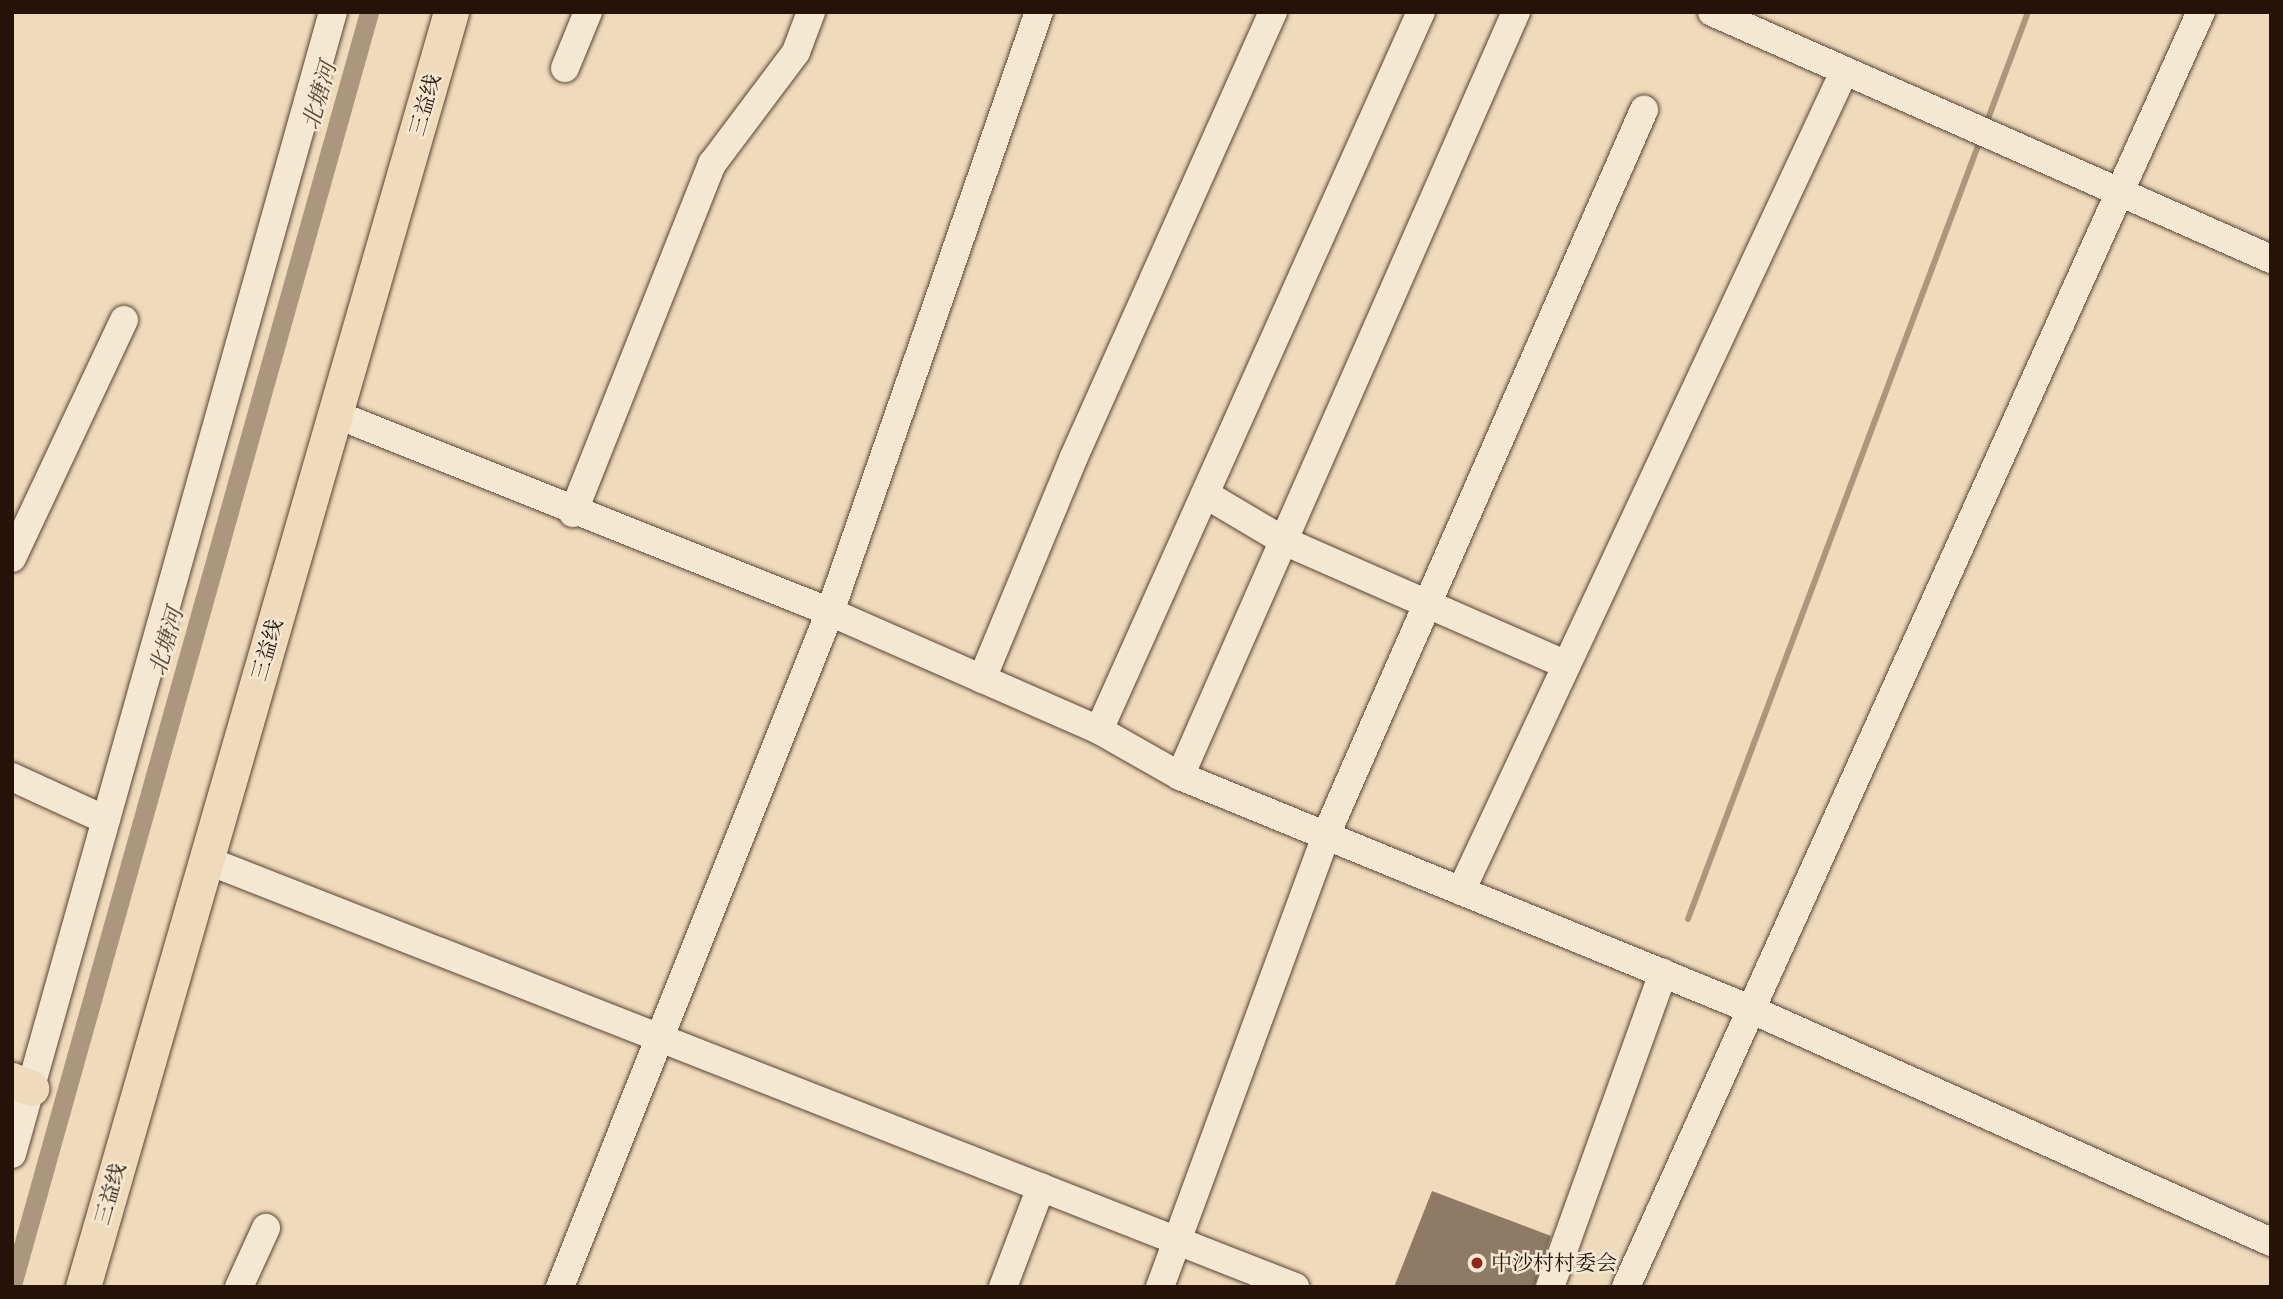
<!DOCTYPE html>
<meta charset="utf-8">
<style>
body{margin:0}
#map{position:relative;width:2283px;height:1299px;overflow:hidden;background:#efdbbb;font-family:"IM FELL French Canon","Noto Serif SC",serif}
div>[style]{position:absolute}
.stream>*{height:6px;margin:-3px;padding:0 3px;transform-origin:3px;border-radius:3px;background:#ab977e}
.canal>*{height:19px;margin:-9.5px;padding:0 9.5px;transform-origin:9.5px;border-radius:9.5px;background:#ab977e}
.building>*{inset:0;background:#8f7b65}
.roads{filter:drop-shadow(0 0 2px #594435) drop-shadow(0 0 2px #594435)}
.minor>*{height:28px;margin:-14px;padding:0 14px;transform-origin:14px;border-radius:14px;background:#f5e8d3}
.major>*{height:35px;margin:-17.5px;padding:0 17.5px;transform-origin:17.5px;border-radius:17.5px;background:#efdbbb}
.dots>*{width:19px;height:19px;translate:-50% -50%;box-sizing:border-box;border:4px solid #f5e8d3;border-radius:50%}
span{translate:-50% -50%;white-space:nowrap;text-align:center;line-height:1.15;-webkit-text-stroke:5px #f5e8d3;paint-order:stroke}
.street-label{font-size:21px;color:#271208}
.poi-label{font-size:21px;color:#271208}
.left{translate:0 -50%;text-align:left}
.water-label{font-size:23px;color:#5c4737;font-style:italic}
.frame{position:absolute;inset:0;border:14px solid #271208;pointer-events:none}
</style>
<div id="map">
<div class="stream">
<i style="left:1986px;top:124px;width:120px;rotate:-69.4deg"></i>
<i style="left:1688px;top:919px;width:834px;rotate:-69.44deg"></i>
</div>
<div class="canal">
<i style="left:12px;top:1285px;width:1322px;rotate:-74.33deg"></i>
</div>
<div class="building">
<i style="clip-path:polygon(1432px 1191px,1551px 1236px,1534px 1287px,1394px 1287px)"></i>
</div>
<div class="roads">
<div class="minor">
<i style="left:1712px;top:12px;width:611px;rotate:23.84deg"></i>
<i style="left:565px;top:68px;width:61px;rotate:-67.7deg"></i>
<i style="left:335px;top:414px;width:533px;rotate:21.8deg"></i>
<i style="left:830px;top:612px;width:294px;rotate:23.7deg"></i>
<i style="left:1099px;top:730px;width:93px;rotate:29.6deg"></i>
<i style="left:1180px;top:776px;width:616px;rotate:22.23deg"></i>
<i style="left:1750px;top:1009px;width:571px;rotate:24.09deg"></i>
<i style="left:1205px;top:494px;width:92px;rotate:30.7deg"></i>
<i style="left:1284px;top:541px;width:308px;rotate:23.7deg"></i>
<i style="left:573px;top:513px;width:376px;rotate:-68.3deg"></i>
<i style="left:712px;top:164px;width:140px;rotate:-53.1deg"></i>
<i style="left:796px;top:52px;width:43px;rotate:-69.4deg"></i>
<i style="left:12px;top:558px;width:263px;rotate:-64.8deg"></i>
<i style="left:982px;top:679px;width:238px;rotate:-67.5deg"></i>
<i style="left:1073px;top:459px;width:490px;rotate:-65.9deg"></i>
<i style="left:1099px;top:730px;width:787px;rotate:-65.85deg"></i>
<i style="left:1180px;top:776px;width:835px;rotate:-66.26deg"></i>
<i style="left:12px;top:777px;width:103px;rotate:24.6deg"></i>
<i style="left:206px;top:860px;width:1170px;rotate:21.41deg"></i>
<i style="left:1461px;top:891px;width:902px;rotate:-64.94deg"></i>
<i style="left:12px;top:1154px;width:1186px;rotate:-74.3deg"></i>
<i style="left:239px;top:1287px;width:65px;rotate:-65.4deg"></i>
<i style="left:560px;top:1287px;width:727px;rotate:-68.2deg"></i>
<i style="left:830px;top:612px;width:635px;rotate:-70.8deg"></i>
<i style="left:1003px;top:1287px;width:107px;rotate:-69.2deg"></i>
<i style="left:1160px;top:1287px;width:482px;rotate:-69.8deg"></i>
<i style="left:1326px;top:835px;width:792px;rotate:-66.32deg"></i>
<i style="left:1550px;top:1287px;width:334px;rotate:-70.2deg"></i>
<i style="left:1626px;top:1287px;width:1399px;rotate:-65.73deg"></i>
</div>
<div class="major">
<i style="left:12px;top:1080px;width:21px;rotate:23deg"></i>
<i style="left:83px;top:1287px;width:1327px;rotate:-73.9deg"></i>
</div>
</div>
<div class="dots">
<i style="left:1477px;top:1263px;background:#8f2418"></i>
</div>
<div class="street-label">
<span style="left:425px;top:105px;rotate:-74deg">三益线</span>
<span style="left:267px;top:650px;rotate:-74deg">三益线</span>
<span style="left:110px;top:1194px;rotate:-74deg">三益线</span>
</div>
<div class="poi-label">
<span class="left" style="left:1491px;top:1263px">中沙村村委会</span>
</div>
<div class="water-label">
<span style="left:320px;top:96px;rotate:-74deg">北塘河</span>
<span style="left:167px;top:642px;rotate:-74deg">北塘河</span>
</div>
<div class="frame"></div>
</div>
